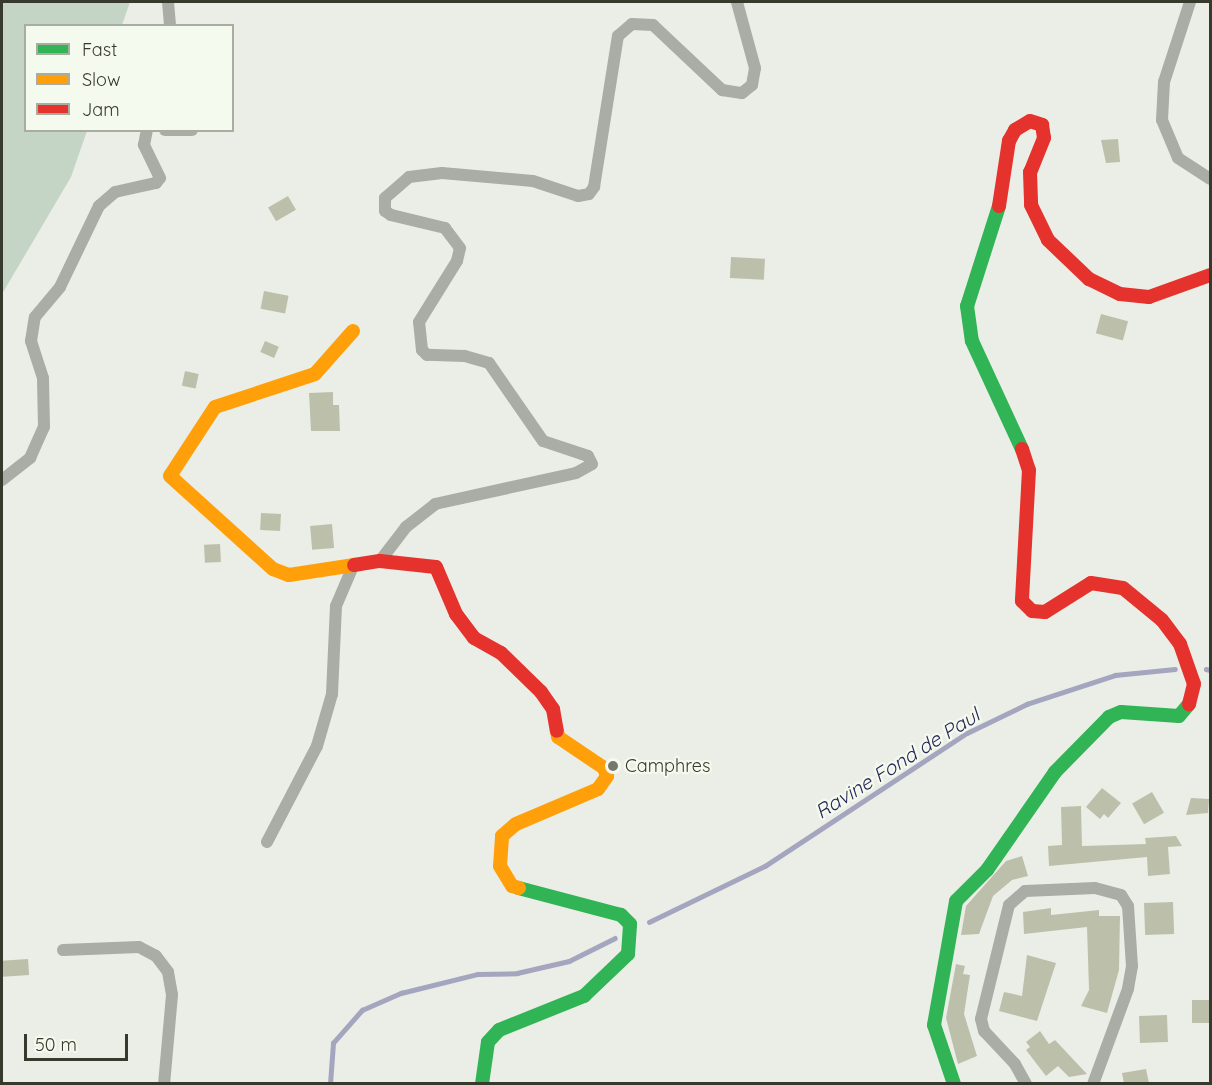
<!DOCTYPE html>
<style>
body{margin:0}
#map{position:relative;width:1212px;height:1085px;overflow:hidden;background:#ebeee6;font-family:Quicksand,sans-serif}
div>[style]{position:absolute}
.green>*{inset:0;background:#c4d5c5}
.stream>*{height:4.5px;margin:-2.25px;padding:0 2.25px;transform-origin:2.25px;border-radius:2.25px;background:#a3a6be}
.building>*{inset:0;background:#bcc0aa;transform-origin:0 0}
.street>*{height:12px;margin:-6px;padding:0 6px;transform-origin:6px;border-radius:6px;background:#aaada5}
.fast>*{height:14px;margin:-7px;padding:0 7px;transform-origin:7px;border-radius:7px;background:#30b455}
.slow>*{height:14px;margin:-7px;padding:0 7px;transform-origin:7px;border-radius:7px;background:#ff9f0a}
.jam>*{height:14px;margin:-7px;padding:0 7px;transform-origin:7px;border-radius:7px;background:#e5322d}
.dots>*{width:16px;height:16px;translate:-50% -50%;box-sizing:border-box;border:3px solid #f5faef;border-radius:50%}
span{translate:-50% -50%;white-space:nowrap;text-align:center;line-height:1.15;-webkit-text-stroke:4.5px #f5faef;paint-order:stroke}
.poi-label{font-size:18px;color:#37392d}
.left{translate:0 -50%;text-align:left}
.water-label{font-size:20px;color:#252757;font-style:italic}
.frame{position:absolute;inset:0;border:3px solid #37392d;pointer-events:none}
.legend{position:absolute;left:24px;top:24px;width:210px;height:108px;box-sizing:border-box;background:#f5faef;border:2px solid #a9ada1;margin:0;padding:8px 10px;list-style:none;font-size:18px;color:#37392d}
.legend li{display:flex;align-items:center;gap:12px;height:30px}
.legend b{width:30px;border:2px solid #a9ada1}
.scale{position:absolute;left:24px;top:1034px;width:104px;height:27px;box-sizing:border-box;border:3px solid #37392d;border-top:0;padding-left:8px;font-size:18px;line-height:21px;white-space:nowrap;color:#37392d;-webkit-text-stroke:4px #f5faef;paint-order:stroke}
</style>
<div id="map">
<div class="green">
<i style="clip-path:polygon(2px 2px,130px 2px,122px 25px,26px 26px,26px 130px,87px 131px,71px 177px,2px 294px)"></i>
</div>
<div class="stream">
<i style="left:1206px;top:669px;width:4px;rotate:14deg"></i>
<i style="left:649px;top:922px;width:129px;rotate:-25.8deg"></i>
<i style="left:765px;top:866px;width:242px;rotate:-33.4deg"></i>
<i style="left:967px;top:733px;width:67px;rotate:-25.8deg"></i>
<i style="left:1027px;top:704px;width:93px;rotate:-18.2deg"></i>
<i style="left:1115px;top:675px;width:60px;rotate:-5.7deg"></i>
<i style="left:330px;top:1084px;width:41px;rotate:-85.8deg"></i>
<i style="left:333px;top:1043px;width:44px;rotate:-48.7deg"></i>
<i style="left:362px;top:1010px;width:43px;rotate:-23.6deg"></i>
<i style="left:401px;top:993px;width:79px;rotate:-13.9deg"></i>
<i style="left:478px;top:974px;width:39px;rotate:-1deg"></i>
<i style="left:517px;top:973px;width:53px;rotate:-13deg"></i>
<i style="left:569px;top:961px;width:51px;rotate:-26.6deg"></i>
</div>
<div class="building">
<i style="clip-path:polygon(1118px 139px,1120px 162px,1106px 163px,1101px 140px)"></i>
<i style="left:288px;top:196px;width:16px;height:23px;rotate:60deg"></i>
<i style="left:731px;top:257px;width:34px;height:21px;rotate:3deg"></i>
<i style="left:264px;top:291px;width:25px;height:18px;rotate:11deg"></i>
<i style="left:1101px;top:314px;width:28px;height:20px;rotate:15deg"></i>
<i style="left:265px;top:341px;width:15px;height:12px;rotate:23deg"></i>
<i style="left:185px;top:371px;width:14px;height:15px;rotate:12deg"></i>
<i style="clip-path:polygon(333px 392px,333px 405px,339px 405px,340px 431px,311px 431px,309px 393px)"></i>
<i style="left:261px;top:513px;width:20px;height:17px;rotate:3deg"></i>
<i style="left:332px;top:524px;width:24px;height:22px;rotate:85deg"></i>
<i style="left:220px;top:544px;width:18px;height:16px;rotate:87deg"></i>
<i style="clip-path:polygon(1102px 788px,1121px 803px,1108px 818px,1104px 814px,1100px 819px,1086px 807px)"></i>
<i style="left:1152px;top:792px;width:24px;height:23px;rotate:60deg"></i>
<i style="clip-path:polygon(1191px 798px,1209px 799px,1208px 813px,1186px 815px)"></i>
<i style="clip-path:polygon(1081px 806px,1082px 846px,1146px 844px,1145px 838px,1176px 836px,1182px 846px,1168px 847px,1170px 874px,1148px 876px,1147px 857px,1049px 866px,1048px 846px,1062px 845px,1061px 807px)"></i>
<i style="clip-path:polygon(1022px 856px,1028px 876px,1012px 880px,993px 896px,979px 934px,961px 935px,966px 906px,1006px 861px)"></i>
<i style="left:1173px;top:902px;width:32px;height:29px;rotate:88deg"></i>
<i style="clip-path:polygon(1051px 908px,1051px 915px,1099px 910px,1099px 916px,1120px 916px,1119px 970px,1107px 1013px,1081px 1006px,1089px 990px,1087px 927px,1024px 934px,1023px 912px)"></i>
<i style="clip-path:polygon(1027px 955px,1056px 963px,1037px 1021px,999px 1011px,1004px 992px,1022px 996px)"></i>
<i style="left:28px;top:959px;width:16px;height:26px;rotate:86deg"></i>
<i style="clip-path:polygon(956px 964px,965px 966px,963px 974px,970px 975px,964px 1014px,977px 1056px,958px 1064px,946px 1018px)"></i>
<i style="left:1210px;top:1000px;width:23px;height:18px;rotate:90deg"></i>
<i style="left:1167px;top:1015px;width:27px;height:28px;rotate:88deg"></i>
<i style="clip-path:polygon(1040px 1031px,1049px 1044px,1055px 1040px,1087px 1074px,1069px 1077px,1058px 1066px,1046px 1076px,1026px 1050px,1030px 1047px,1026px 1042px)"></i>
<i style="clip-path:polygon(1146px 1069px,1149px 1083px,1124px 1083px,1122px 1073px)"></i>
</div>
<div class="street">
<i style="left:168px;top:2px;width:24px;rotate:85deg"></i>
<i style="left:1190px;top:2px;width:84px;rotate:108deg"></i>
<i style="left:1164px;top:82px;width:38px;rotate:93deg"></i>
<i style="left:1162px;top:120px;width:41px;rotate:67.2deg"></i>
<i style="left:1178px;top:158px;width:38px;rotate:33deg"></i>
<i style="left:165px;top:130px;width:27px"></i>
<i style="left:2px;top:480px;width:36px;rotate:-38deg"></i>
<i style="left:30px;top:458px;width:34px;rotate:-66deg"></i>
<i style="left:44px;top:427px;width:49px;rotate:-91.2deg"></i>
<i style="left:43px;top:378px;width:39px;rotate:-108deg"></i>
<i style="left:31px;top:341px;width:24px;rotate:-81deg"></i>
<i style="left:35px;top:317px;width:39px;rotate:-50deg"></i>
<i style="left:60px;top:287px;width:90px;rotate:-64.3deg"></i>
<i style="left:99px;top:206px;width:21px;rotate:-41deg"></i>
<i style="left:115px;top:192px;width:42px;rotate:-12.4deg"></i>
<i style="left:156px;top:183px;width:6px;rotate:-51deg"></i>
<i style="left:160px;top:178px;width:37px;rotate:-116deg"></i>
<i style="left:144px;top:145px;width:15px;rotate:-79deg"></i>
<i style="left:380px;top:561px;width:43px;rotate:-52.6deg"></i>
<i style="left:406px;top:527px;width:37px;rotate:-38deg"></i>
<i style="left:435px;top:504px;width:144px;rotate:-12.4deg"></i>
<i style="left:576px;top:473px;width:18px;rotate:-29deg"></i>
<i style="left:592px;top:464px;width:9px;rotate:-117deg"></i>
<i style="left:588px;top:456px;width:47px;rotate:-161.6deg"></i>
<i style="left:543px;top:441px;width:95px;rotate:-124.7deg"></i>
<i style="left:489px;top:363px;width:26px;rotate:-164deg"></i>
<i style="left:464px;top:356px;width:37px;rotate:-178deg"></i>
<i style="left:427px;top:355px;width:7px;rotate:-135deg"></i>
<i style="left:422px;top:350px;width:28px;rotate:-96deg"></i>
<i style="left:419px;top:322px;width:72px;rotate:-58.1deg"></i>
<i style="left:457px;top:261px;width:13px;rotate:-77deg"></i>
<i style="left:460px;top:248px;width:25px;rotate:-127deg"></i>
<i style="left:445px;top:228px;width:56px;rotate:-166.5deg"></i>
<i style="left:391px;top:215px;width:7px;rotate:-146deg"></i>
<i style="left:385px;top:211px;width:13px;rotate:-90deg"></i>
<i style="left:385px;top:198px;width:32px;rotate:-41deg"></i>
<i style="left:409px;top:177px;width:33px;rotate:-7deg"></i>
<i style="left:442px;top:173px;width:91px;rotate:5deg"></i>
<i style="left:533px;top:181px;width:47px;rotate:18.4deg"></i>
<i style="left:578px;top:196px;width:11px;rotate:-10deg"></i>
<i style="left:589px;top:194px;width:9px;rotate:-54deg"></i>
<i style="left:594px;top:187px;width:153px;rotate:-81deg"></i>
<i style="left:618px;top:36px;width:18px;rotate:-41deg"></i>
<i style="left:632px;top:24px;width:21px;rotate:3deg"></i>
<i style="left:653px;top:25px;width:95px;rotate:43.3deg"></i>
<i style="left:722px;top:90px;width:20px;rotate:9deg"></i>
<i style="left:742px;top:93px;width:13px;rotate:-39deg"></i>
<i style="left:752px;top:85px;width:17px;rotate:-80deg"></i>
<i style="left:755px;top:68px;width:68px;rotate:-105.3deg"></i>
<i style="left:267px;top:842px;width:108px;rotate:-62.5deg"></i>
<i style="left:317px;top:746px;width:54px;rotate:-73.9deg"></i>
<i style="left:332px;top:694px;width:88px;rotate:-87.4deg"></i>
<i style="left:336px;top:606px;width:46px;rotate:-66.8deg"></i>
<i style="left:63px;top:950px;width:76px;rotate:-2.3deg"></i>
<i style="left:139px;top:947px;width:19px;rotate:28deg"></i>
<i style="left:156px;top:956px;width:20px;rotate:53deg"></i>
<i style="left:168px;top:972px;width:23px;rotate:80deg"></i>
<i style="left:172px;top:995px;width:89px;rotate:95.1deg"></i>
<i style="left:1026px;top:1084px;width:23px;rotate:-119deg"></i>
<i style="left:1015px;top:1064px;width:45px;rotate:-133.2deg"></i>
<i style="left:984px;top:1031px;width:12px;rotate:-104deg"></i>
<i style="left:981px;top:1019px;width:117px;rotate:-76.2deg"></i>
<i style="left:1009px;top:905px;width:21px;rotate:-41deg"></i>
<i style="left:1025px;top:891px;width:70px;rotate:-2.5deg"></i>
<i style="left:1095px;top:888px;width:27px;rotate:15deg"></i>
<i style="left:1121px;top:895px;width:13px;rotate:58deg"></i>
<i style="left:1128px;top:906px;width:60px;rotate:86.2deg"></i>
<i style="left:1132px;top:966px;width:23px;rotate:100deg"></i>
<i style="left:1128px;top:989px;width:101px;rotate:110.2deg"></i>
</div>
<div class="fast">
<i style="left:999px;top:206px;width:105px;rotate:107.7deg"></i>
<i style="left:967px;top:306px;width:35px;rotate:82deg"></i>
<i style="left:972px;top:341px;width:119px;rotate:65.2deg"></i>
<i style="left:482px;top:1084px;width:42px;rotate:-81.9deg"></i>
<i style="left:488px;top:1042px;width:16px;rotate:-47deg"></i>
<i style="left:499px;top:1030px;width:92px;rotate:-21.8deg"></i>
<i style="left:584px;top:996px;width:61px;rotate:-43.7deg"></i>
<i style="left:628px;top:954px;width:30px;rotate:-86deg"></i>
<i style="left:630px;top:924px;width:13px;rotate:-135deg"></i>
<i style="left:621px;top:915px;width:106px;rotate:-165.2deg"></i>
<i style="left:954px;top:1084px;width:62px;rotate:-108.7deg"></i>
<i style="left:934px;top:1025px;width:126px;rotate:-79.9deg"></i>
<i style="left:956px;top:901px;width:44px;rotate:-45deg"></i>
<i style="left:987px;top:870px;width:119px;rotate:-55.2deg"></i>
<i style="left:1055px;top:772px;width:77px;rotate:-45.5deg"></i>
<i style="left:1109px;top:717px;width:13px;rotate:-23deg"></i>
<i style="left:1121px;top:712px;width:58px;rotate:3.9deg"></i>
<i style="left:1179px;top:716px;width:16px;rotate:-50deg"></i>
</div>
<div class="slow">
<i style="left:353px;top:331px;width:57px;rotate:131.5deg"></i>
<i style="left:315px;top:374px;width:105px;rotate:161.7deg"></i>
<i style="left:215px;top:407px;width:82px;rotate:123.1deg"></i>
<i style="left:170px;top:476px;width:139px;rotate:42.1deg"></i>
<i style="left:273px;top:569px;width:17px;rotate:21deg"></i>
<i style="left:289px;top:575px;width:66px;rotate:-8.7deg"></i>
<i style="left:519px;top:888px;width:7px;rotate:-164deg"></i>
<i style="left:512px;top:886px;width:23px;rotate:-121deg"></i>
<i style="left:500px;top:866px;width:30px;rotate:-86deg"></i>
<i style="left:502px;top:836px;width:18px;rotate:-41deg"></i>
<i style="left:516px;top:824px;width:89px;rotate:-23.1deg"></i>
<i style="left:598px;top:789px;width:16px;rotate:-55deg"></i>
<i style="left:607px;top:776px;width:9px;rotate:-111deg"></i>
<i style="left:604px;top:768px;width:55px;rotate:-146deg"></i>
<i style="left:558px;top:737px;width:6px;rotate:-99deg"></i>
</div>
<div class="jam">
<i style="left:999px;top:206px;width:66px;rotate:-81.3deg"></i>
<i style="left:1009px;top:141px;width:13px;rotate:-61deg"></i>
<i style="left:1015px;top:130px;width:17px;rotate:-31deg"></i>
<i style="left:1030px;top:121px;width:13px;rotate:18deg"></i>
<i style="left:1042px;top:125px;width:13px;rotate:81deg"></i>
<i style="left:1044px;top:138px;width:37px;rotate:112deg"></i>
<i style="left:1030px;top:172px;width:33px;rotate:88deg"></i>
<i style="left:1031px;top:205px;width:39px;rotate:64deg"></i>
<i style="left:1048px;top:240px;width:57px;rotate:43.6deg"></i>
<i style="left:1089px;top:279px;width:34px;rotate:26deg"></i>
<i style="left:1120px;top:294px;width:29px;rotate:6deg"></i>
<i style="left:1149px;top:297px;width:65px;rotate:-19.8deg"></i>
<i style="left:1022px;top:449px;width:22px;rotate:72deg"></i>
<i style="left:1029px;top:470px;width:131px;rotate:93.1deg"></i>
<i style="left:1022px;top:601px;width:14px;rotate:45deg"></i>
<i style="left:1032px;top:611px;width:13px;rotate:4deg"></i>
<i style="left:1045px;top:612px;width:54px;rotate:-32.2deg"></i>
<i style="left:1091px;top:583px;width:32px;rotate:9deg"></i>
<i style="left:1123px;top:588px;width:50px;rotate:39.4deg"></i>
<i style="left:1162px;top:620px;width:30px;rotate:53deg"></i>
<i style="left:1180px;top:644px;width:42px;rotate:70.7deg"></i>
<i style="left:1194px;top:684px;width:21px;rotate:104deg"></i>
<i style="left:354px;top:565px;width:26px;rotate:-9deg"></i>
<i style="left:380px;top:561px;width:56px;rotate:6.1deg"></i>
<i style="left:436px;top:567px;width:51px;rotate:66.9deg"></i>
<i style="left:456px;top:614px;width:30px;rotate:53deg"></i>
<i style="left:474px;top:638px;width:31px;rotate:29deg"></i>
<i style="left:501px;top:653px;width:56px;rotate:44.3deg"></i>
<i style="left:541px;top:692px;width:21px;rotate:55deg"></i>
<i style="left:553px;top:709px;width:22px;rotate:80deg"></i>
</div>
<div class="dots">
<i style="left:613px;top:766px;background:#76786e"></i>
</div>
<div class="poi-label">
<span class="left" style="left:625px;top:766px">Camphres</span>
</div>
<div class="water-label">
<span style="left:897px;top:763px;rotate:-32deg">Ravine Fond de Paul</span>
</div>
<div class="frame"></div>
<ul class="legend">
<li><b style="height:8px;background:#30b455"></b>Fast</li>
<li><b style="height:8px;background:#ff9f0a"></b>Slow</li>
<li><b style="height:8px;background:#e5322d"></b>Jam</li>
</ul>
<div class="scale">50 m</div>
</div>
